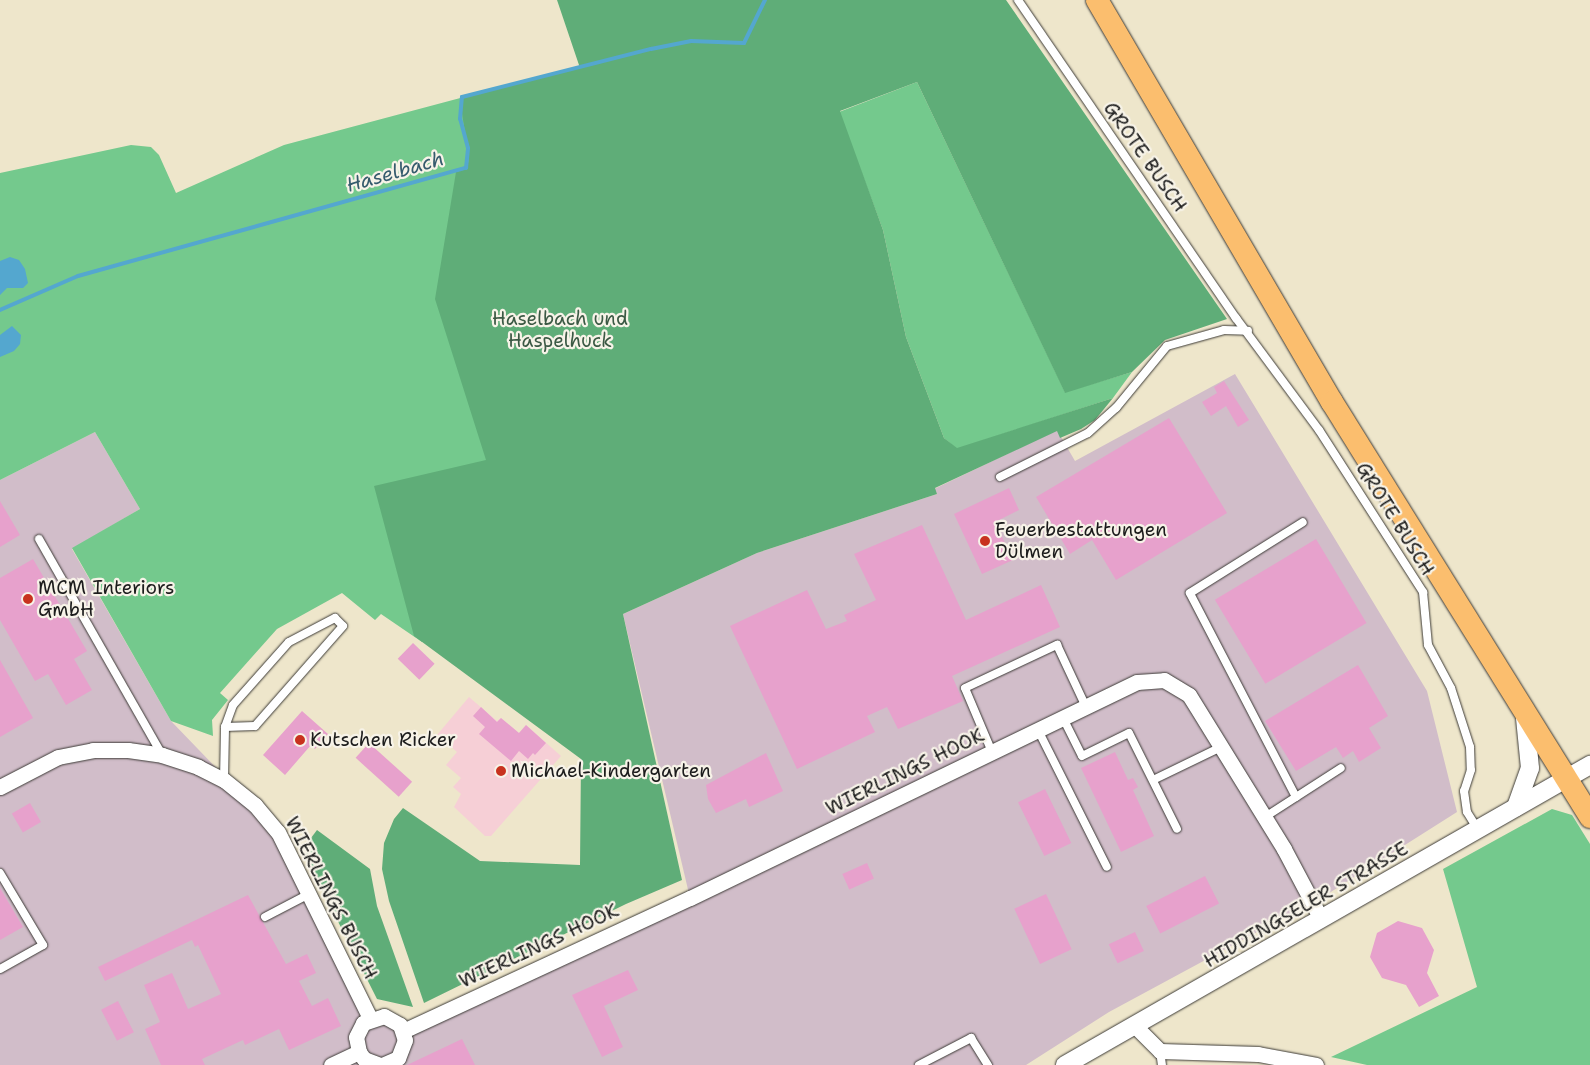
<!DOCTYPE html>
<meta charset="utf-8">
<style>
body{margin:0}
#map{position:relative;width:1590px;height:1065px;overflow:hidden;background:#eee6cb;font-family:"Shantell Sans",sans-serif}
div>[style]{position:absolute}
.built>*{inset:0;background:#f6cfd6}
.industrial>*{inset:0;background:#d1bdc9}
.green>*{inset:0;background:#74c98d}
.forest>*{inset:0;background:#5fad78}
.water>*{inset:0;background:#54a7cf}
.stream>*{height:4px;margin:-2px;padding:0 2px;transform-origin:2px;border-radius:2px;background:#54a7cf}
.building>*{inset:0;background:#e7a1cc;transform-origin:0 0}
.roads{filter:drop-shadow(0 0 1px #3c3a36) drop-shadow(0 0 1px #3c3a36)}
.service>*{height:8px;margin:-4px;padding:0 4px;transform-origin:4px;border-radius:4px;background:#fff}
.minor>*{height:15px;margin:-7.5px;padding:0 7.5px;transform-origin:7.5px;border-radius:7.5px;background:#fff}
.tertiary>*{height:18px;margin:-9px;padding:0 9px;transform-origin:9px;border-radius:9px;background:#fff}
.primary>*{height:22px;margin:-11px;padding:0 11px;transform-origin:11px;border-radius:11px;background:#fbbe6e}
.dots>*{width:14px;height:14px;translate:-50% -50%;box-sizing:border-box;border:2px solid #f7f3e8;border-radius:50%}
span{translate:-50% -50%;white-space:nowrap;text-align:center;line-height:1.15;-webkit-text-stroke:4.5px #f7f3e8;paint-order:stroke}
.street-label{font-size:19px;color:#1c1c1c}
.park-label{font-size:19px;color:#3b5944}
.poi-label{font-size:19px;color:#1c1c1c}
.left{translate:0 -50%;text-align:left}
.water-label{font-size:20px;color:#355b6d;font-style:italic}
</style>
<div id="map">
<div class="built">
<i style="clip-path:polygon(469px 697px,497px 721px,501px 718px,519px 733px,526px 725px,561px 756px,491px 836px,485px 836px,454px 807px,461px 794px,453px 787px,461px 778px,446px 765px,457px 752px,437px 735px)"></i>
</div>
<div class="industrial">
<i style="clip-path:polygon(1235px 374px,1427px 691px,1457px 812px,1326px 895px,1109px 1012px,1026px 1065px,0 1065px,0 480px,95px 432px,140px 509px,72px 549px,171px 721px,278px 832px,370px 1018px,400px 1025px,690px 898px,623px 614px,757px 553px,937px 494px,934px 489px,1057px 430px,1075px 461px)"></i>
</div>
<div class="green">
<i style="clip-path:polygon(651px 47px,824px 62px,422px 642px,381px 614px,375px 620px,342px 593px,277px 629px,220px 693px,228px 700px,212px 720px,213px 736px,171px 721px,72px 548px,140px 509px,95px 432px,0 480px,0 173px,131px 145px,151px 147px,159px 155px,176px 193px,284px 145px)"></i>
<i style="clip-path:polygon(917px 82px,1065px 392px,1132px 372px,1113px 398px,957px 449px,944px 438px,906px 337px,883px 230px,839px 112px)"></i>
<i style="clip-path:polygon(1552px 809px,1572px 815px,1590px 844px,1590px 1065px,1367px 1065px,1331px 1057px,1477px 987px,1443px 869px)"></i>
</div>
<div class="forest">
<i style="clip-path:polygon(557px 0,1006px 0,1227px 319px,1165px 340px,1132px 372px,1065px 393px,917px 82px,840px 111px,883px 230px,906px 337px,944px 438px,957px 448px,1113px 398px,1095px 420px,1081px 429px,1060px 438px,1057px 431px,935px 488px,937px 494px,757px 553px,623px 614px,682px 880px,626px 904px,424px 1003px,389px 901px,382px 869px,384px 843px,394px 819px,403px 808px,480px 861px,580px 865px,581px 759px,414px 636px,374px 486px,486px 460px,435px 299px,456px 172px,467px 169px,469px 158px,461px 107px,462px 96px,580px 68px)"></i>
<i style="clip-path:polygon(317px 830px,370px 869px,377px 906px,413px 1007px,377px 999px,302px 850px)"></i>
</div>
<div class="water">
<i style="clip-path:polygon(10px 257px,19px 260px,25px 269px,28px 283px,23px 288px,7px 288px,0 295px,0 261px)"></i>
<i style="clip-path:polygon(12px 326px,21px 335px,20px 344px,14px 351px,0 357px,0 335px)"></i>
</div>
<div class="stream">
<i style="left:0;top:310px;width:85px;rotate:-23.6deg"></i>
<i style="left:78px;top:276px;width:403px;rotate:-15.6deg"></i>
<i style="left:466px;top:168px;width:20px;rotate:-84deg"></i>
<i style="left:468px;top:148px;width:30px;rotate:-105deg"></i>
<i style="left:460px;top:119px;width:22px;rotate:-85deg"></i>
<i style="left:462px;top:97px;width:195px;rotate:-14.3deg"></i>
<i style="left:651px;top:49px;width:41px;rotate:-11.3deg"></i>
<i style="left:691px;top:41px;width:53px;rotate:2.2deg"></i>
<i style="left:744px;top:43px;width:48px;rotate:-64deg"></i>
</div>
<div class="building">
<i style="clip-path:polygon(1224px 381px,1249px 420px,1238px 427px,1226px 406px,1211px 416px,1202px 402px,1217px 393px,1214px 387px)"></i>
<i style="clip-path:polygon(1169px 418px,1227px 513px,1116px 580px,1092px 540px,1070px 554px,1036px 497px)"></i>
<i style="clip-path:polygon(1009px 488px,1019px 510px,995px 522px,1013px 560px,982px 574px,954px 514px)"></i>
<i style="clip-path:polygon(0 501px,20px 535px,0 547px)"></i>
<i style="clip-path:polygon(922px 525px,966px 620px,1041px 585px,1060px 627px,952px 676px,963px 701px,898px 729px,887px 707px,867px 716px,875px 732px,797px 769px,730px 626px,807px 590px,826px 629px,847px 621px,844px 615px,876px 600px,854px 554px)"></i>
<i style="left:1316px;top:539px;width:98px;height:118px;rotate:59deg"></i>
<i style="clip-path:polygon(33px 559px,87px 651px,74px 659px,92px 690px,66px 705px,48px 674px,35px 681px,0 620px,0 578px)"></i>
<i style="left:413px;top:643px;width:30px;height:22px;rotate:44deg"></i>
<i style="clip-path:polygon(0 660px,33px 718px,0 737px)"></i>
<i style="clip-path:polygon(1358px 665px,1388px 716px,1369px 728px,1381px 748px,1359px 762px,1353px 751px,1343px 758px,1336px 747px,1296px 771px,1265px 721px)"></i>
<i style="clip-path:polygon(481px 707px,497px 722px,501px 718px,519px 733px,526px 725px,546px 743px,535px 755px,533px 753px,528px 759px,519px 751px,511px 761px,479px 734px,485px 727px,473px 716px)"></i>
<i style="clip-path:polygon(302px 711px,328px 734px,315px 749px,311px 745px,285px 775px,263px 755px)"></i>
<i style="left:369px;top:743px;width:58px;height:20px;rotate:42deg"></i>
<i style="clip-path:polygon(1115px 752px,1128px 780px,1133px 778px,1138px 787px,1133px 790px,1154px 836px,1121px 852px,1081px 768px)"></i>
<i style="clip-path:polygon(766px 753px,783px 791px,749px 807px,746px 799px,716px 813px,708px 799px,706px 785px)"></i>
<i style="left:1045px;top:789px;width:60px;height:30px;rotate:64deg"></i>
<i style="left:30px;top:803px;width:22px;height:21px;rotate:60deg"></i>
<i style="left:867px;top:863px;width:17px;height:27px;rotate:66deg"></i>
<i style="left:1205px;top:876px;width:31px;height:66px;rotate:63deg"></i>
<i style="clip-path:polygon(0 888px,23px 927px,0 940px)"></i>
<i style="left:1046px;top:894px;width:61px;height:35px;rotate:65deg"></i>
<i style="clip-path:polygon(248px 895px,286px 964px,307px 954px,316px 973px,299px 981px,312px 1006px,328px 998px,341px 1026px,289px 1050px,279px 1029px,245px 1045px,243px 1040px,202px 1059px,205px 1065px,161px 1065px,145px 1029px,160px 1022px,144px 985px,172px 973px,188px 1009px,221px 994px,198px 945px,195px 947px,192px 940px,105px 981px,98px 967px)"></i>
<i style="clip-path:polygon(1398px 921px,1422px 928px,1434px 950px,1427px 973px,1439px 996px,1419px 1007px,1406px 985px,1382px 978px,1370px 957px,1377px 933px)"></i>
<i style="left:1135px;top:932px;width:21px;height:29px;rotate:65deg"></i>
<i style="clip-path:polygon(628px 970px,638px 990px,604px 1006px,623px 1047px,602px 1057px,572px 995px)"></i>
<i style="left:118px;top:1001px;width:35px;height:19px;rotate:63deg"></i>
<i style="clip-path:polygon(462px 1039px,475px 1065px,407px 1065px)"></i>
</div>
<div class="roads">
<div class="service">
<i style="left:1018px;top:0;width:386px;rotate:55.6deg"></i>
<i style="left:1236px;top:318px;width:139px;rotate:53.5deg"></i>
<i style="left:1319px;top:430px;width:193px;rotate:57.3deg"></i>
<i style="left:1423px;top:592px;width:53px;rotate:84.6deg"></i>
<i style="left:1428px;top:645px;width:49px;rotate:61.9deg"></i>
<i style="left:1451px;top:688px;width:62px;rotate:72.1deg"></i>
<i style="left:1470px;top:747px;width:23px;rotate:88deg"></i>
<i style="left:1471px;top:770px;width:22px;rotate:108deg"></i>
<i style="left:1464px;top:791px;width:21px;rotate:82deg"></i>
<i style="left:1467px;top:812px;width:19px;rotate:58deg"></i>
<i style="left:1000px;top:477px;width:98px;rotate:-26.6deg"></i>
<i style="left:1088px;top:433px;width:38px;rotate:-42deg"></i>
<i style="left:1116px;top:408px;width:80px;rotate:-50.6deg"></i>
<i style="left:1167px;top:346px;width:59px;rotate:-15.7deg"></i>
<i style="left:1224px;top:330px;width:24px;rotate:2deg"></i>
<i style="left:39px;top:539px;width:249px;rotate:60.3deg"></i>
<i style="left:1063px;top:718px;width:42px;rotate:63.4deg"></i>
<i style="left:1082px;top:756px;width:52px;rotate:-26.1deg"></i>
<i style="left:1129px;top:733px;width:107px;rotate:63.4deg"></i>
<i style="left:1038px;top:730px;width:153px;rotate:63.3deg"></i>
<i style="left:992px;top:752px;width:69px;rotate:-112.9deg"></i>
<i style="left:965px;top:688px;width:102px;rotate:-25.1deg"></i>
<i style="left:1057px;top:645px;width:68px;rotate:64.9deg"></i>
<i style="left:224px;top:780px;width:53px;rotate:-88.9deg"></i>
<i style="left:225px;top:727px;width:23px;rotate:-70deg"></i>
<i style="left:233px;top:705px;width:84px;rotate:-48.4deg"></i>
<i style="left:289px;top:642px;width:52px;rotate:-27.6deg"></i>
<i style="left:335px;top:618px;width:11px;rotate:45deg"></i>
<i style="left:343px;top:626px;width:133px;rotate:131.3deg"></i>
<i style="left:255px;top:726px;width:30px;rotate:178deg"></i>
<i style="left:1153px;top:780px;width:76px;rotate:-25.9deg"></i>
<i style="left:1296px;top:797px;width:230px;rotate:-117.5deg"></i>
<i style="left:1190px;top:593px;width:133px;rotate:-32.1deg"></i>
<i style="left:1265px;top:817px;width:90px;rotate:-32.8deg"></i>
<i style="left:0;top:873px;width:84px;rotate:59.2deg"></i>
<i style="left:43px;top:945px;width:49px;rotate:150.8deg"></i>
<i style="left:265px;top:917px;width:50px;rotate:-27.6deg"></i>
<i style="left:1160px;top:1051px;width:14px;rotate:82deg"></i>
<i style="left:919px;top:1065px;width:59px;rotate:-27.4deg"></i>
<i style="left:971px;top:1038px;width:32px;rotate:58deg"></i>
</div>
<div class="minor">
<i style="left:0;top:787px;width:65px;rotate:-27.3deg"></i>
<i style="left:58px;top:757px;width:36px;rotate:-11deg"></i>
<i style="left:93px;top:750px;width:35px"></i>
<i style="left:128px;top:750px;width:34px;rotate:8deg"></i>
<i style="left:162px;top:755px;width:38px;rotate:18deg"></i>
<i style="left:198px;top:767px;width:29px;rotate:27deg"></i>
<i style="left:224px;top:780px;width:40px;rotate:39deg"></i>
<i style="left:255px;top:805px;width:35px;rotate:50deg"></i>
<i style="left:278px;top:832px;width:208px;rotate:63.7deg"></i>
<i style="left:1136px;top:1027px;width:34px;rotate:45deg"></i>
<i style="left:1160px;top:1051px;width:98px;rotate:1.8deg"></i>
<i style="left:1258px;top:1054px;width:59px;rotate:10.7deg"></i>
<i style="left:403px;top:1031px;width:316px;rotate:-24.9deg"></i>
<i style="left:690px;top:898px;width:496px;rotate:-25.8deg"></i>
<i style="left:1137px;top:682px;width:27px;rotate:-4deg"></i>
<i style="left:1164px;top:680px;width:29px;rotate:31deg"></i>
<i style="left:1189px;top:695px;width:181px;rotate:58.3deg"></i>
<i style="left:1284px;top:849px;width:79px;rotate:62.1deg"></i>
<i style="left:331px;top:1065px;width:31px;rotate:-25deg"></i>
<i style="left:380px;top:1065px;width:17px;rotate:-159deg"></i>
<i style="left:364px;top:1059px;width:9px;rotate:-126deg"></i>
<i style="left:359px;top:1052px;width:15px;rotate:-101deg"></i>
<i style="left:356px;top:1037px;width:16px;rotate:-63deg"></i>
<i style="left:363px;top:1023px;width:22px;rotate:-18deg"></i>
<i style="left:384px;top:1016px;width:18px;rotate:29deg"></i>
<i style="left:400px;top:1025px;width:16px;rotate:72deg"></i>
<i style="left:405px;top:1040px;width:19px;rotate:111deg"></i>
<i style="left:398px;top:1058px;width:17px;rotate:156deg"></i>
</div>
<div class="tertiary">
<i style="left:1516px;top:807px;width:41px;rotate:-70.3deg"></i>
<i style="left:1530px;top:768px;width:50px;rotate:-95.7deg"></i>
<i style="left:1065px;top:1065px;width:605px;rotate:-29.74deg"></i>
</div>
<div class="primary">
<i style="left:1097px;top:0;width:466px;rotate:59.7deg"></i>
<i style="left:1332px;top:402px;width:489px;rotate:58.1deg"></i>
</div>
</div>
<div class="dots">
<i style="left:985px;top:541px;background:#c8321e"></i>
<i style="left:28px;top:599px;background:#c8321e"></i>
<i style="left:300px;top:740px;background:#c8321e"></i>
<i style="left:501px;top:771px;background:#c8321e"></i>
</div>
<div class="street-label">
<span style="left:1145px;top:157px;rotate:55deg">GROTE BUSCH</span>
<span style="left:1395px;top:519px;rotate:58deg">GROTE BUSCH</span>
<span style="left:905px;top:772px;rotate:-26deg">WIERLINGS HOOK</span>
<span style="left:331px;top:898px;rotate:63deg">WIERLINGS BUSCH</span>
<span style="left:1306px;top:905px;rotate:-30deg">HIDDINGSELER STRASSE</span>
<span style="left:539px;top:946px;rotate:-25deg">WIERLINGS HOOK</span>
</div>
<div class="park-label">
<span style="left:560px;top:330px">Haselbach und<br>Haspelhuck</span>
</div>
<div class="poi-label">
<span class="left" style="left:995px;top:541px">Feuerbestattungen<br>Dülmen</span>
<span class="left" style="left:38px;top:599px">MCM Interiors<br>GmbH</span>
<span class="left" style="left:310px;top:740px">Kutschen Ricker</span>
<span class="left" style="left:511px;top:771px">Michael-Kindergarten</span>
</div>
<div class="water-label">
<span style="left:395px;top:172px;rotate:-16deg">Haselbach</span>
</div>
</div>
